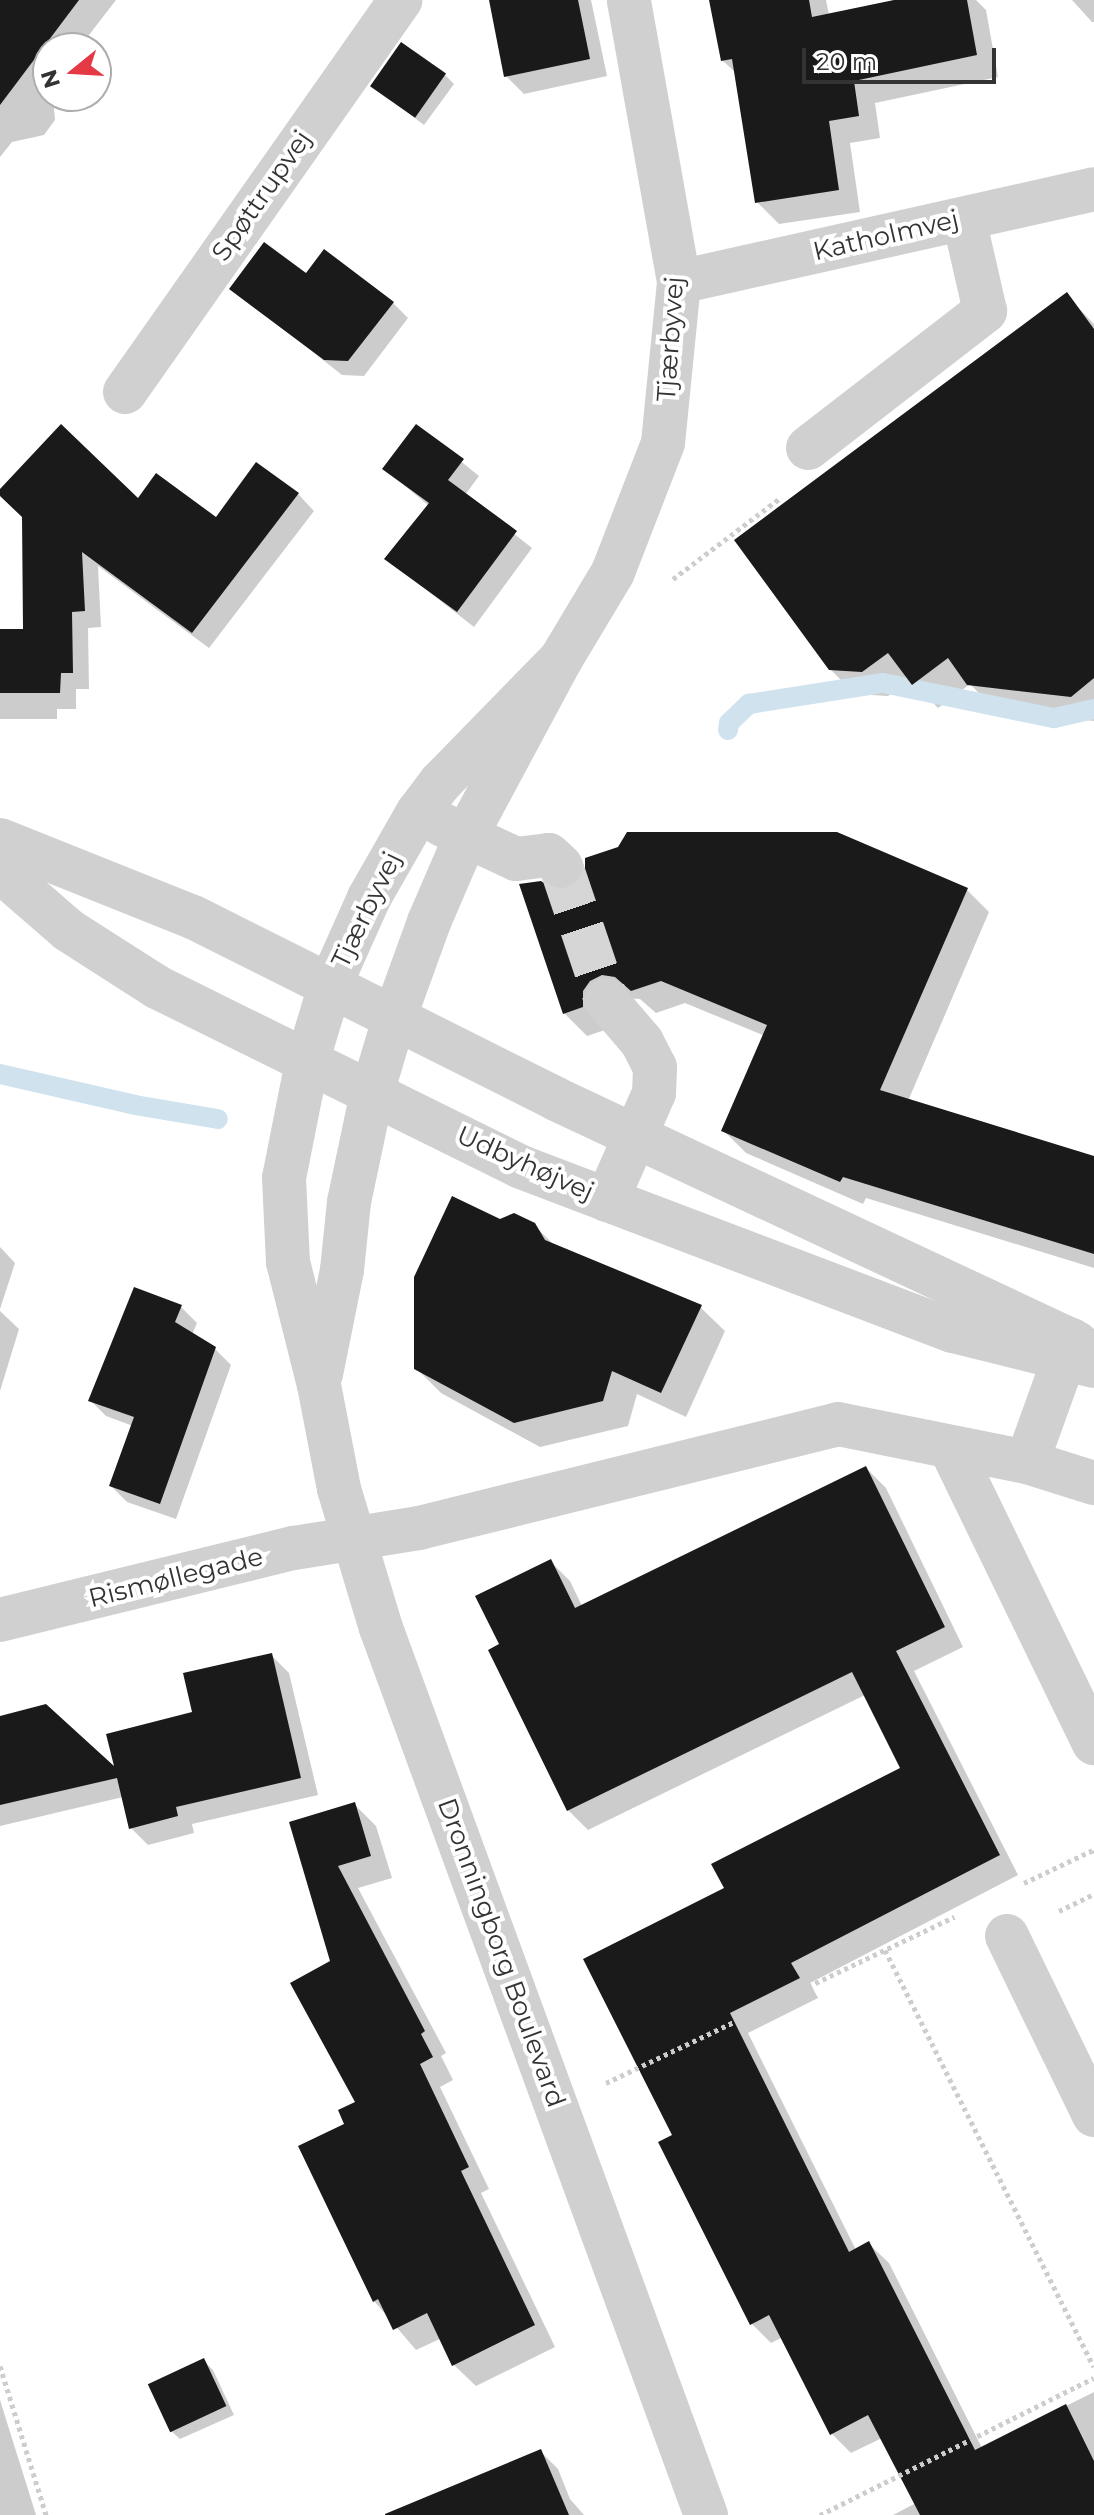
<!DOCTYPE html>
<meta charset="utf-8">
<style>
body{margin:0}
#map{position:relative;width:1094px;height:2515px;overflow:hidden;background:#fff;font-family:Montserrat,sans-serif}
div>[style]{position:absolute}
.shadow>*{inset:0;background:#0003}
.stream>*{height:20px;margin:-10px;padding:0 10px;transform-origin:10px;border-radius:10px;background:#cfe2ee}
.building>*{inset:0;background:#1a1a1a;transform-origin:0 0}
.minor-tunnel>*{height:44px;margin-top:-22px;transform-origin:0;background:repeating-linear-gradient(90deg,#d6d6d6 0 44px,transparent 0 66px)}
.path>*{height:5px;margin-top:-2.5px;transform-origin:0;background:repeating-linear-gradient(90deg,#cdcdcd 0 4px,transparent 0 8px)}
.minor>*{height:44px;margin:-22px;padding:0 22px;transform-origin:22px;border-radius:22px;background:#d0d0d0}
span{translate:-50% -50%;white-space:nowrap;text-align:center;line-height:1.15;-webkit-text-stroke:8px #fff;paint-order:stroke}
.street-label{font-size:26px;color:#333}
.north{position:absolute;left:32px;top:32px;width:80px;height:80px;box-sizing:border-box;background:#fff;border:2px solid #adadad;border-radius:50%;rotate:252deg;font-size:22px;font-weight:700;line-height:32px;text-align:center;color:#333}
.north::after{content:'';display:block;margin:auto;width:28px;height:36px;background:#e63946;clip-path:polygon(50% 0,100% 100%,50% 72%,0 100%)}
.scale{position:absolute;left:802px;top:48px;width:194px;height:36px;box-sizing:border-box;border:4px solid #333;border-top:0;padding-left:10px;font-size:24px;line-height:28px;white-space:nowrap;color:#333;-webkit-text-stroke:6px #fff;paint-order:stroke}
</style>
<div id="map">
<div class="shadow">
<i style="clip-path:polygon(0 0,116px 0,79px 48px,48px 48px,47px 91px,53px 97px,55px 120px,44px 135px,12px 142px,0 157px)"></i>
<i style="clip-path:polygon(491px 0,591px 0,607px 76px,524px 94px,506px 76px)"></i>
<i style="clip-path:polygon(711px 0,826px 0,829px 15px,904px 0,976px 0,986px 10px,998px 77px,875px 103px,880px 138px,850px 143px,860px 212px,779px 224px,757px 202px,737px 74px,722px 60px)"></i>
<i style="clip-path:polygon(1072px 0,1094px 0,1094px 22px,1092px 22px)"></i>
<i style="clip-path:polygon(445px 75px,454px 84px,424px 125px,373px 86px)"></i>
<i style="clip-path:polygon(232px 288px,393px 303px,408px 318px,364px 376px,342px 375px)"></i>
<i style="clip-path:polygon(1066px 295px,1094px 324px,1094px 721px,994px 709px,970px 684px,938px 708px,910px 679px,888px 696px,855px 694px,830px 669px)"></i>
<i style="clip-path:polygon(417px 426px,479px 476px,465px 495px,532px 548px,474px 627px,387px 559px,429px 506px,385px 469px)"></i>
<i style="clip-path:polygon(0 492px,138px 501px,216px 519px,298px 494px,314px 511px,209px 648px,98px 566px,101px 627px,88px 628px,89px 689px,76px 689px,76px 709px,57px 709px,57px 719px,0 719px,0 631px,25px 631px,24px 517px)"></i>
<i style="clip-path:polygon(967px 890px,989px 912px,908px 1101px,1094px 1158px,1094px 1268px,866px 1198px,863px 1204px,746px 1153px,724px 1131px,765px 1036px,685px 1003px,656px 1013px,640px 999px,624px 998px,605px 1030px,587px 1036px,564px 1013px,554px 892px)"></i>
<i style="clip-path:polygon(500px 1221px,534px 1225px,556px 1247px,700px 1307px,725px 1331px,686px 1417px,637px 1394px,628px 1426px,540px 1447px,441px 1393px,416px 1368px)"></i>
<i style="clip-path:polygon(0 1247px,15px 1263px,0 1309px)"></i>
<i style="clip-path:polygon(180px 1306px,197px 1323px,192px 1335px,215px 1349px,231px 1365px,176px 1519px,127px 1502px,111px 1486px,133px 1426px,106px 1416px,90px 1400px)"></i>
<i style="clip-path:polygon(0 1311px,19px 1329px,0 1391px)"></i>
<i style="clip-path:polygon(866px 1468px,886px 1488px,963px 1647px,914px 1671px,1018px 1875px,810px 1983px,818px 1998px,748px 2033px,856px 2250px,869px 2244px,889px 2263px,982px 2448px,1094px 2392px,1094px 2515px,893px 2515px,916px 2503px,882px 2438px,851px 2453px,831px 2433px,783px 2337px,771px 2343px,751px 2323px,674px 2136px,726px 1889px,903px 1769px,865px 1695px,588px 1830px,568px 1810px,502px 1645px,551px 1562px,570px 1581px,582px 1606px)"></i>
<i style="clip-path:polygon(271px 1655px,289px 1673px,318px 1795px,192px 1824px,194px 1833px,148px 1845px,131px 1828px,123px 1797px,0 1826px,0 1718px,117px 1772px)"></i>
<i style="clip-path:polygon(354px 1804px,376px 1826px,392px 1878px,358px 1888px,446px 2053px,441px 2056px,453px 2080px,440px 2087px,489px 2189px,481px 2193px,555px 2347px,476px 2386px,454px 2365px,442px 2338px,416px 2350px,374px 2301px,347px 2125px,357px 2103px,332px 1962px,291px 1824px)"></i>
<i style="clip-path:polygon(204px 2361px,213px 2370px,234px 2415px,180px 2439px,170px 2430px)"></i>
<i style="clip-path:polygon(0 2400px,36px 2515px,0 2515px)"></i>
<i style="clip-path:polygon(540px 2451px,558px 2469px,570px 2499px,584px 2515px,466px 2515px)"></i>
</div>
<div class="stream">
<i style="left:728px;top:730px;width:7px;rotate:-82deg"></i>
<i style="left:729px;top:723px;width:28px;rotate:-44deg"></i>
<i style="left:749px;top:704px;width:136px;rotate:-8.9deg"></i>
<i style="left:883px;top:683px;width:175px;rotate:11.6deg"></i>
<i style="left:1054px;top:718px;width:41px;rotate:-12.7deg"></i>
<i style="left:0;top:1074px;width:139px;rotate:12.9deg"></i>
<i style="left:135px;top:1105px;width:84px;rotate:9.6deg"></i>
</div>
<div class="building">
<i style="clip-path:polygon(0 0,79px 0,0 105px)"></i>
<i style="clip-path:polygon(489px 0,578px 0,590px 59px,504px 77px)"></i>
<i style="clip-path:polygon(709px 0,809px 0,812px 17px,894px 0,967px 0,977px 55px,854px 81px,859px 116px,829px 121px,839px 190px,755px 203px,732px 59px,721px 61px)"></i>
<i style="left:401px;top:42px;width:55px;height:54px;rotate:35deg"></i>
<i style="clip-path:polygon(264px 242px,306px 273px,324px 249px,394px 302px,348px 361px,324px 360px,229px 289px)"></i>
<i style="clip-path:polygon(1067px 292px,1094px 329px,1094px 678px,1071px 697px,967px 685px,948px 658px,912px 685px,888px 653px,862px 672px,829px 670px,734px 540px)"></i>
<i style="clip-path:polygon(61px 424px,138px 498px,156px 473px,216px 517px,256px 462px,299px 493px,192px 633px,82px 552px,85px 611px,72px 612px,73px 673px,61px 673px,60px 693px,0 693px,0 629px,23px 629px,22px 517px,0 496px,0 489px)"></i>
<i style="clip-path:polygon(416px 424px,464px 459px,448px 480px,517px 531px,457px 612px,384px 559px,429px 503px,382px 469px)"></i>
<i style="clip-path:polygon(627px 832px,837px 832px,968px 888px,880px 1090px,1094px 1156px,1094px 1254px,843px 1177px,840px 1182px,721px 1131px,767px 1025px,661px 981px,631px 991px,615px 977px,602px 975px,590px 981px,583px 991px,583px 1007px,563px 1014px,519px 884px,541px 881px,555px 890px,569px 890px,580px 882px,585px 872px,585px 858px,618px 847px)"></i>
<i style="clip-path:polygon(452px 1196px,500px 1219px,514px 1213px,535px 1223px,545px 1240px,702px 1305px,661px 1393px,612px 1371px,603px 1401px,514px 1423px,414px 1369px,414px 1277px)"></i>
<i style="clip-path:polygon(134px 1287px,182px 1305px,175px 1322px,216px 1347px,160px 1504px,109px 1486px,134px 1417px,88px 1401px)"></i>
<i style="clip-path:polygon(866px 1466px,945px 1627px,896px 1651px,1000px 1855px,791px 1963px,800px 1978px,730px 2013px,849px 2252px,869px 2241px,975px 2450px,1066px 2404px,1094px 2461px,1094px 2515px,920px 2515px,868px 2415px,830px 2435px,769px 2315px,750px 2325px,658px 2142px,672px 2135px,583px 1959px,724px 1888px,711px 1864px,900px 1768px,852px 1672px,567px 1811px,488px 1650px,499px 1644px,475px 1596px,551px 1559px,575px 1608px)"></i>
<i style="clip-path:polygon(272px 1653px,301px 1778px,176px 1807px,178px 1816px,129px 1829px,117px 1778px,0 1805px,0 1716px,46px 1704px,114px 1766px,106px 1734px,192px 1712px,183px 1673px)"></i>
<i style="clip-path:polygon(355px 1802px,371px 1856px,338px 1866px,425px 2031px,421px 2034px,433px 2057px,420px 2064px,469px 2167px,461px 2171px,535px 2325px,452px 2366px,427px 2313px,393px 2330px,378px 2299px,373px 2302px,298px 2146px,344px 2124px,338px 2110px,355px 2102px,290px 1983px,330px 1961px,289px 1822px)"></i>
<i style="left:204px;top:2358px;width:53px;height:62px;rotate:65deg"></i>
<i style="clip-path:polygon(541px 2449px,569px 2515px,385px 2515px,385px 2514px)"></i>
</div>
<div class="minor-tunnel">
<i style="left:561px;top:866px;width:141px;rotate:71.4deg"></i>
</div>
<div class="path">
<i style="left:673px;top:579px;width:134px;rotate:-37.1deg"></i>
<i style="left:1024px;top:1883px;width:76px;rotate:-25.6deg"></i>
<i style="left:1093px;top:1850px;width:3px;rotate:72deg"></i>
<i style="left:1059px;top:1911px;width:39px;rotate:-26deg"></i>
<i style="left:885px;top:1950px;width:466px;rotate:63.4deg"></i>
<i style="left:606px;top:2083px;width:386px;rotate:-25.5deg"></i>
<i style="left:0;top:2366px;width:156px;rotate:72.8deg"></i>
<i style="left:820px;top:2515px;width:306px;rotate:-26.6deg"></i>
</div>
<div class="minor">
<i style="left:679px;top:282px;width:425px;rotate:-12.6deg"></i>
<i style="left:125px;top:392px;width:479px;rotate:-54.9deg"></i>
<i style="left:808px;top:448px;width:224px;rotate:-37.7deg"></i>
<i style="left:985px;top:311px;width:94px;rotate:-102.9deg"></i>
<i style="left:561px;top:659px;width:173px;rotate:134.3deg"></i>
<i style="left:440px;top:783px;width:36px;rotate:127deg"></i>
<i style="left:418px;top:812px;width:99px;rotate:119.7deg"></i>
<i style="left:369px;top:898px;width:93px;rotate:114.1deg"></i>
<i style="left:331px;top:983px;width:83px;rotate:106.9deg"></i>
<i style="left:307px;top:1062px;width:118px;rotate:101.2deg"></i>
<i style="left:284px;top:1178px;width:84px;rotate:87.3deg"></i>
<i style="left:288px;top:1262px;width:127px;rotate:75.9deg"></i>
<i style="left:319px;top:1385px;width:106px;rotate:79.1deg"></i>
<i style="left:339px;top:1489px;width:145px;rotate:73.2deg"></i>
<i style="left:381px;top:1628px;width:945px;rotate:69.88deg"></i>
<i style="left:441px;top:824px;width:83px;rotate:25deg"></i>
<i style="left:516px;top:859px;width:33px;rotate:-7deg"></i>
<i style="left:549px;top:855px;width:16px;rotate:43deg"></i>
<i style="left:0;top:840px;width:208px;rotate:21.8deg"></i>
<i style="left:193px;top:917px;width:406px;rotate:26.6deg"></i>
<i style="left:556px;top:1099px;width:575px;rotate:25.1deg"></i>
<i style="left:0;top:871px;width:90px;rotate:40.9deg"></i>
<i style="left:68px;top:930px;width:106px;rotate:32.6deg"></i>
<i style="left:157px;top:987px;width:406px;rotate:26.3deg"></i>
<i style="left:521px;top:1167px;width:462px;rotate:20.8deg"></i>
<i style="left:953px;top:1331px;width:145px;rotate:13.9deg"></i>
<i style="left:606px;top:1000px;width:55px;rotate:49.4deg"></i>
<i style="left:642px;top:1042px;width:28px;rotate:63deg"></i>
<i style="left:655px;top:1067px;width:26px;rotate:92deg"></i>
<i style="left:654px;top:1093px;width:117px;rotate:113.7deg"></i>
<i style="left:321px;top:1374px;width:106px;rotate:-78.6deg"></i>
<i style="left:342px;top:1270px;width:68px;rotate:-84.1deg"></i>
<i style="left:349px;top:1202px;width:111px;rotate:-78.1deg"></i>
<i style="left:372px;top:1093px;width:80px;rotate:-73.4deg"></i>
<i style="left:395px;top:1016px;width:100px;rotate:-70.1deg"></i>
<i style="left:429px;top:922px;width:94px;rotate:-66.7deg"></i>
<i style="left:466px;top:836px;width:201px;rotate:-61.8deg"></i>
<i style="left:561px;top:659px;width:101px;rotate:-59.1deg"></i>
<i style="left:613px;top:572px;width:138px;rotate:-68.8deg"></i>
<i style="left:663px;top:443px;width:162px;rotate:-84.3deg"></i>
<i style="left:679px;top:282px;width:286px;rotate:-100.1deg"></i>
<i style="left:951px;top:1449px;width:327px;rotate:64.1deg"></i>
<i style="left:1027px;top:1462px;width:130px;rotate:-70.2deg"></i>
<i style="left:0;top:1620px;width:303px;rotate:-13.8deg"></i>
<i style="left:294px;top:1548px;width:127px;rotate:-9.1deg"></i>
<i style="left:419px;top:1528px;width:432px;rotate:-13.9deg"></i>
<i style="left:838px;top:1424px;width:193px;rotate:11.4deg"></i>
<i style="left:1027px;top:1462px;width:70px;rotate:17.4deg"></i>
<i style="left:1007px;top:1936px;width:199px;rotate:64.1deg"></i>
</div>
<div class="street-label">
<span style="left:262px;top:196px;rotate:-55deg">Spøttrupvej</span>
<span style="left:886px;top:236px;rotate:-13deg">Katholmvej</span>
<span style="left:671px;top:339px;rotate:-86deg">Tjærbyvej</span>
<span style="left:367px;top:910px;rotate:-64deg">Tjærbyvej</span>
<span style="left:525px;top:1164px;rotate:24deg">Udbyhøjvej</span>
<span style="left:176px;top:1578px;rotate:-14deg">Rismøllegade</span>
<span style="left:501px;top:1953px;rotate:70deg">Dronningborg Boulevard</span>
</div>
<div class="north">N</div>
<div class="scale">20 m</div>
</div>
